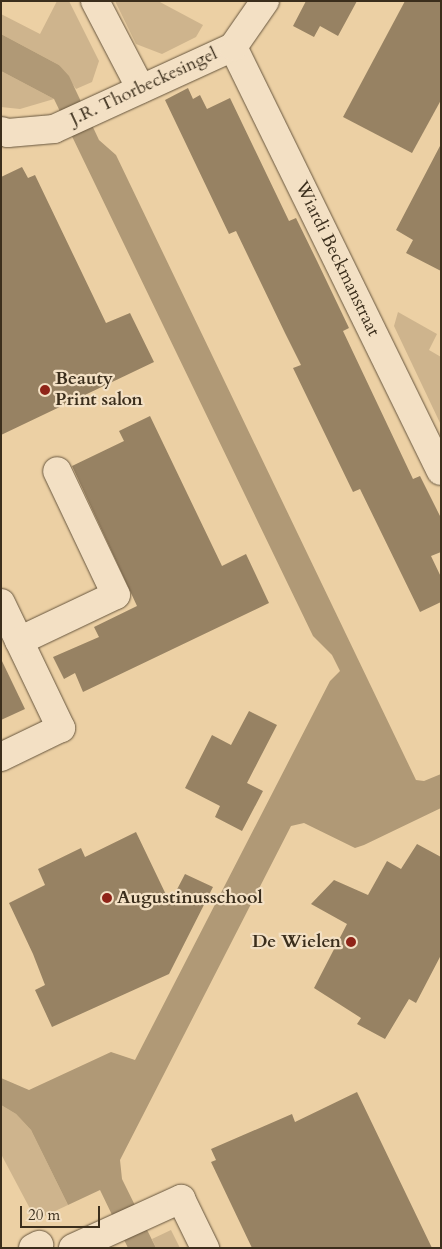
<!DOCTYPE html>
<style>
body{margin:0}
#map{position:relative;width:442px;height:1249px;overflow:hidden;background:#ecd0a4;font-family:Cardo,serif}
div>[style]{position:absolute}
.green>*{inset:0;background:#ceb48d}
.water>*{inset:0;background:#b09976}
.building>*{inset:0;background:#978263}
.roads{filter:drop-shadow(0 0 1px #67563e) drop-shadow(0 0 1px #67563e)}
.minor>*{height:28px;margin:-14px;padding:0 14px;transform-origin:14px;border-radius:14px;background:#f3e0c4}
.dots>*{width:14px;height:14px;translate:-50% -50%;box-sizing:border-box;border:2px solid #f3e0c4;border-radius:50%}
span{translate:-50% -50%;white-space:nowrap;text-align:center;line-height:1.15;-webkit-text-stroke:4.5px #f3e0c4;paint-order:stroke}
.street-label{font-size:18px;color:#3b2e1c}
.poi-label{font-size:18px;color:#3b2e1c;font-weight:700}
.left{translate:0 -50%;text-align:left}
.right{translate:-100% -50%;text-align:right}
.frame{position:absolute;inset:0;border:2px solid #3b2e1c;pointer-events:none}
.scale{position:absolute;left:20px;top:1206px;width:80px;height:22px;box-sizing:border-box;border:2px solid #3b2e1c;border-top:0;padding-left:6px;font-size:15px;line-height:18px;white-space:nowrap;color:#3b2e1c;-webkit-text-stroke:4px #f3e0c4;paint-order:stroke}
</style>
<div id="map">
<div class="green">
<i style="clip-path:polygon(57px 1px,69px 1px,99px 61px,92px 82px,76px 89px,59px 65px,1px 34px,1px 14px,40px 34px)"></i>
<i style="clip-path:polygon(115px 1px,158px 1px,203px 25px,196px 37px,162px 54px,136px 44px)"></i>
<i style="clip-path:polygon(1px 71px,54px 99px,20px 109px,1px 107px)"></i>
<i style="clip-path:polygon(398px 312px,437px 334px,429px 350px,441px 357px,441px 425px,394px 326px)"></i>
<i style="clip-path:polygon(1px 1105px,16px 1114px,31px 1130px,68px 1205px,36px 1220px,1px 1154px)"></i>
<i style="clip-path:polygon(171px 1230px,180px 1248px,156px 1248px,152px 1239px)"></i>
</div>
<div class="water">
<i style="clip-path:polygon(1px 34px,59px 65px,69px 76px,99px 140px,116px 155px,416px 780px,424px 781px,441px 774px,441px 808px,364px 845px,355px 848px,304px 823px,291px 826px,120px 1160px,122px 1179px,156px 1248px,128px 1248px,100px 1190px,68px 1205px,31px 1130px,16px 1114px,1px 1105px,1px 1078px,29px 1090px,111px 1052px,135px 1060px,330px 681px,340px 671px,332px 655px,313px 636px,54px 99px,1px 71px)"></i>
</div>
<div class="building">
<i style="clip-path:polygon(306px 1px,357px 1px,338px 36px,320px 26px,314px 37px,293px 26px)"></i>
<i style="clip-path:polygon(405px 1px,441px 1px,441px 100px,412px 153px,343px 117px)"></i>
<i style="clip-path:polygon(188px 88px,193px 99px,200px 95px,207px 109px,230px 98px,289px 221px,296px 218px,317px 261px,349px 328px,343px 331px,413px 479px,420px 476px,441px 518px,441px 552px,431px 556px,441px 577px,441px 602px,420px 612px,360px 489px,353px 492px,293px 368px,301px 365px,285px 333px,236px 231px,229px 234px,165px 100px)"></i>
<i style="clip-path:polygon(441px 144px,441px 271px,406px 253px,413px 240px,396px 230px)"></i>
<i style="clip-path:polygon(22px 167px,28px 178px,35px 175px,106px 323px,130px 313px,154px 362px,1px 435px,1px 177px)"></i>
<i style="clip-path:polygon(150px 416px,222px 566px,246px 554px,269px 603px,83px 692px,75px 673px,64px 679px,53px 657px,99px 637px,94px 627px,137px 606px,72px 466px,124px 441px,119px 431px)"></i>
<i style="clip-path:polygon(1px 659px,25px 709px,1px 720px)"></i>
<i style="clip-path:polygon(249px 711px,277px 725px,247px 783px,263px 791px,242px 831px,215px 817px,220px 806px,185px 788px,212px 735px,231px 745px)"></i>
<i style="clip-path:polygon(136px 832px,170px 903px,185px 874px,213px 887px,169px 974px,52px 1027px,35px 990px,45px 985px,33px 954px,9px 903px,45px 885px,38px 869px,81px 848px,85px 857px)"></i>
<i style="clip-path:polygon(417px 844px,441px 857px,441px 955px,416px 1003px,409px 999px,385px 1039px,357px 1024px,361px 1018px,314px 988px,347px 924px,311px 904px,334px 880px,368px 895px,387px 861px,401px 869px)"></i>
<i style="clip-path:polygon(357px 1092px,432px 1248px,252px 1248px,211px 1162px,216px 1160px,211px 1149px,292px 1114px,295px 1122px)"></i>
</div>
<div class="roads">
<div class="minor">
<i style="left:95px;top:1px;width:99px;rotate:62.4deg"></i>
<i style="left:233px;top:47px;width:472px;rotate:63.9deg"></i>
<i style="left:1px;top:131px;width:7px;rotate:16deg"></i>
<i style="left:8px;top:133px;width:46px;rotate:-5deg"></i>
<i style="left:54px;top:129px;width:197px;rotate:-24.6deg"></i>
<i style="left:233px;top:47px;width:56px;rotate:-55.2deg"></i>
<i style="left:1px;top:603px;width:139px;rotate:64.4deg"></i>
<i style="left:61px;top:728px;width:67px;rotate:154.2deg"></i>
<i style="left:19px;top:641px;width:107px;rotate:-25.4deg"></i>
<i style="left:116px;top:595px;width:137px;rotate:-115.4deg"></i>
<i style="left:33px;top:1248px;width:7px;rotate:-27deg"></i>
<i style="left:73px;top:1248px;width:119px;rotate:-24.4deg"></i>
<i style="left:181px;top:1199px;width:55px;rotate:63.9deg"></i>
</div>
</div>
<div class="dots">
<i style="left:45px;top:390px;background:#8f2418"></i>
<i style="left:107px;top:898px;background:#8f2418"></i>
<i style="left:351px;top:942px;background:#8f2418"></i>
</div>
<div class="street-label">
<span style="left:144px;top:87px;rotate:-25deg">J.R. Thorbeckesingel</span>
<span style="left:337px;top:259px;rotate:64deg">Wiardi Beckmanstraat</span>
</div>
<div class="poi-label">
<span class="left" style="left:55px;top:390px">Beauty<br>Print salon</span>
<span class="left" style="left:117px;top:898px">Augustinusschool</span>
<span class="right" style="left:341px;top:942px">De Wielen</span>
</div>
<div class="frame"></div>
<div class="scale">20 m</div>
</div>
